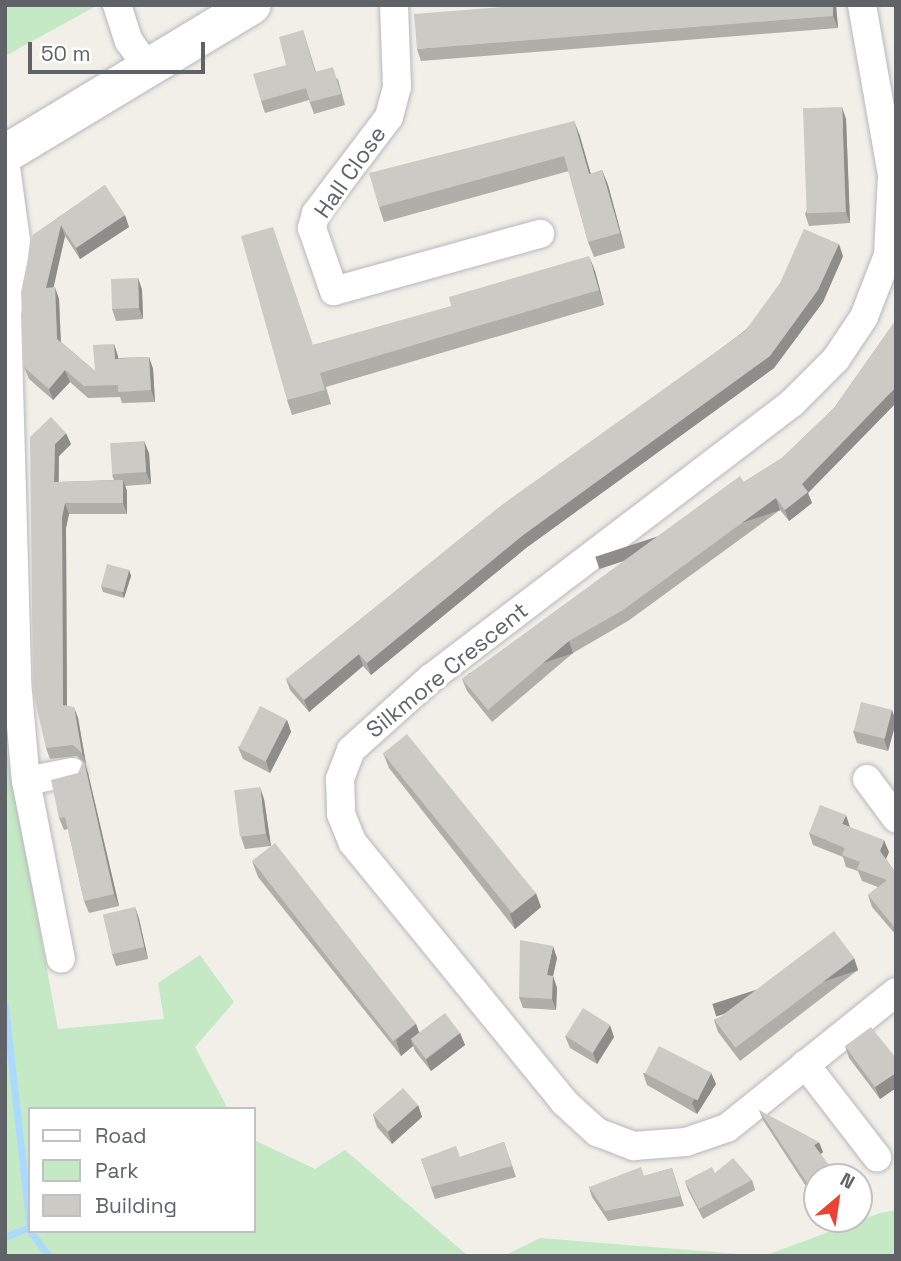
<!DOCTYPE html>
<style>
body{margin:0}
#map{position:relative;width:901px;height:1261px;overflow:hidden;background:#f1efe8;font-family:"Space Grotesk",sans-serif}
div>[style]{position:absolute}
.green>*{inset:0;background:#c5e8c5}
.stream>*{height:7px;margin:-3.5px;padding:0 3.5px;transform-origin:3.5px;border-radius:3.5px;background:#aadaff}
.roads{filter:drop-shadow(0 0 2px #b5b8bc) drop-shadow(0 0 2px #b5b8bc)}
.street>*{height:28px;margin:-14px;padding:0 14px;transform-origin:14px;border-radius:14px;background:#fff}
.secondary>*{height:38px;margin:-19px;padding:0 19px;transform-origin:19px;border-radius:19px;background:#fff}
.wall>*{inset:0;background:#afaea9}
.shaded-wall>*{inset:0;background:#8f8d8a;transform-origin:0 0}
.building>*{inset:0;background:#cccac5;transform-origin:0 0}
span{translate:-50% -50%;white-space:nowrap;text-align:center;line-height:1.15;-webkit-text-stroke:7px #fff;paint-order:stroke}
.street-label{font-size:23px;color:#5f6368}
.frame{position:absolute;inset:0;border:7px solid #5f6368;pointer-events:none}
.legend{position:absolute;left:28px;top:1107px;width:228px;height:126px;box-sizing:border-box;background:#fff;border:2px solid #bfc1c3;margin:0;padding:9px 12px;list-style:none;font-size:21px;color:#5f6368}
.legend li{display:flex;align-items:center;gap:14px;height:35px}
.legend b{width:35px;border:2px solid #bfc1c3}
.north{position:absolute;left:803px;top:1163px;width:70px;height:70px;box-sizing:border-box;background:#fff;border:2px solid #bfc1c3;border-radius:50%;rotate:29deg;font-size:19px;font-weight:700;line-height:28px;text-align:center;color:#5f6368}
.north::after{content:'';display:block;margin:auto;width:24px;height:32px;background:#ea4335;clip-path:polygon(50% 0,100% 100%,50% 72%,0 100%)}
.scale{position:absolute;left:28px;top:42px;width:177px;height:32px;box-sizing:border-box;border:4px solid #5f6368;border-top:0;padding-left:9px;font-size:21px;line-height:24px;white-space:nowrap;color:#5f6368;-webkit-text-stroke:5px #fff;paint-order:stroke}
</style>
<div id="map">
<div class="green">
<i style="clip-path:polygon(5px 5px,98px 5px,5px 56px)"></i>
<i style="clip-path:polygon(5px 742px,58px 1029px,164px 1019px,158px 983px,200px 955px,234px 1002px,195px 1047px,228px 1109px,30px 1109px,30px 1231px,254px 1231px,254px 1140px,315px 1169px,345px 1150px,468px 1256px,5px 1256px)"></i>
<i style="clip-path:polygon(896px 1210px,896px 1256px,764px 1256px,880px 1213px)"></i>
<i style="clip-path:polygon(540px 1238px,763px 1256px,504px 1256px)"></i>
</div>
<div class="stream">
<i style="left:5px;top:1006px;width:225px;rotate:83.6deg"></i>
<i style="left:30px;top:1231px;width:31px;rotate:53deg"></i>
<i style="left:5px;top:1237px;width:24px;rotate:-22deg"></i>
</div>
<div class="roads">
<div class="street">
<i style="left:117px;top:5px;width:38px;rotate:72deg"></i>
<i style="left:129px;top:41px;width:35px;rotate:55deg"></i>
<i style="left:394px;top:5px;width:82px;rotate:87.9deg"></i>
<i style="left:397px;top:87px;width:31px;rotate:105deg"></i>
<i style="left:389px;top:117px;width:121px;rotate:127.2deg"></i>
<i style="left:316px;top:213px;width:16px;rotate:105deg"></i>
<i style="left:312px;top:228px;width:67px;rotate:70.8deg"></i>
<i style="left:334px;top:291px;width:214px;rotate:-15.5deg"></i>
<i style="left:862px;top:5px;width:174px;rotate:80deg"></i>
<i style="left:892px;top:176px;width:79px;rotate:92.9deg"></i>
<i style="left:888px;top:255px;width:66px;rotate:111.2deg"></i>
<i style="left:864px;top:317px;width:50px;rotate:123.7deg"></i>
<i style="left:836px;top:359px;width:62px;rotate:135deg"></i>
<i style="left:792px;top:403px;width:452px;rotate:142.7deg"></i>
<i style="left:432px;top:677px;width:109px;rotate:138deg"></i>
<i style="left:351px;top:750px;width:31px;rotate:111deg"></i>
<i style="left:340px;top:779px;width:35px;rotate:88deg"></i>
<i style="left:341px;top:814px;width:31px;rotate:68deg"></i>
<i style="left:353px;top:843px;width:334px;rotate:50.8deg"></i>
<i style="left:564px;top:1102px;width:45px;rotate:42.3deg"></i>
<i style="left:597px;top:1132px;width:40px;rotate:21deg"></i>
<i style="left:634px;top:1146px;width:52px;rotate:-4.4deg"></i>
<i style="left:686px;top:1142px;width:43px;rotate:-18.9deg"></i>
<i style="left:727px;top:1128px;width:217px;rotate:-38.8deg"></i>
<i style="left:5px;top:160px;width:81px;rotate:82.2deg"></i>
<i style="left:16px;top:240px;width:75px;rotate:96.9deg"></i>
<i style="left:7px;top:314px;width:367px;rotate:88.4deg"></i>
<i style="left:17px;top:681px;width:100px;rotate:84.9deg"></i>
<i style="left:26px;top:781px;width:181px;rotate:78.9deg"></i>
<i style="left:867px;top:779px;width:49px;rotate:53.4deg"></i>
<i style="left:26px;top:781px;width:47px;rotate:-11.1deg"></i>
<i style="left:805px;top:1064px;width:118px;rotate:52.3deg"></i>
</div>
<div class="secondary">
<i style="left:5px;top:154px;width:288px;rotate:-31.1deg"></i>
</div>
</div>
<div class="wall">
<i style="clip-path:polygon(836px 5px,838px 28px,421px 61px,417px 49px)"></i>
<i style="clip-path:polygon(303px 30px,316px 72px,338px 79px,345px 105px,314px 114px,309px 100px,265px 113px,261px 101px,286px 65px)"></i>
<i style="clip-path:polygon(846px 119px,850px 223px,809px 226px,805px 214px)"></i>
<i style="clip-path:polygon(574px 121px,591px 174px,602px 170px,608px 185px,625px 248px,594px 257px,588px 242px,569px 171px,384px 222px,379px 207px)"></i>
<i style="clip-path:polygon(105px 185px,129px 227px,80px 259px,65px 236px,53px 287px,59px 299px,61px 342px,95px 371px,114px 344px,118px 358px,149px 357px,153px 369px,155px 402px,122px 403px,120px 397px,88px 398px,70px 382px,53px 400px,29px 379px,24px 367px,33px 235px)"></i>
<i style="clip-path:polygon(843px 256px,823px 302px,774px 368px,526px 548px,371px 675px,363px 666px,309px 712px,290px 690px,286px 679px)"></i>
<i style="clip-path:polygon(595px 271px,604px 305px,326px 387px,331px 404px,292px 415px,287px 400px,313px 345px)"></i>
<i style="clip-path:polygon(138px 278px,142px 290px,143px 319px,116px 321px,112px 309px)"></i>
<i style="clip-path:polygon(896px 320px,896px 403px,808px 493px,812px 503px,789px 521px,780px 510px,628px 621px,573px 653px,492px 722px,467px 691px,462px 679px,744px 482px,782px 458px,834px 408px)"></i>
<i style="clip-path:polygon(30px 437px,71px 444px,59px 456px,59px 482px,114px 480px,112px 475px,149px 453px,151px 484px,125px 486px,127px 491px,127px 514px,69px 514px,66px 528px,67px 706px,78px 718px,86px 764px,85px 763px,88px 773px,119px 906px,89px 913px,84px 901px,68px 829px,64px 830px,59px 818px,83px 762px,77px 756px,50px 759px,46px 748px)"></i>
<i style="clip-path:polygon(129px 570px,131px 576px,124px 598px,103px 592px,101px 586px)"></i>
<i style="clip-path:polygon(892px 710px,896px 722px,888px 751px,857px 743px,853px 731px)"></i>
<i style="clip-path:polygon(287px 720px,291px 732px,270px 773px,243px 759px,238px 747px)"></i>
<i style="clip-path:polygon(383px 753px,541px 907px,515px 929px,389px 768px)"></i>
<i style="clip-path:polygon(264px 799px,271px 846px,245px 849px,241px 837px)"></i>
<i style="clip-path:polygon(850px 827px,889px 852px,886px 859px,896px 873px,896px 935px,872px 907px,868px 895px,878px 887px,862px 881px,858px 871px,846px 867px,843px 857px,813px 845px,809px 833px)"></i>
<i style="clip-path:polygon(252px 861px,416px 1024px,419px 1033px,460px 1033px,465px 1045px,431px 1071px,415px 1051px,413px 1046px,401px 1056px,258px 877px)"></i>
<i style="clip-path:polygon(135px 907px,139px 919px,148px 959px,116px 966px,112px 954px)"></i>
<i style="clip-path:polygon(557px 958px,553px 976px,557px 988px,556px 1010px,523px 1008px,519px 997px)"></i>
<i style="clip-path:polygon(854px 958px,858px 970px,740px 1061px,718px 1032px,714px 1020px)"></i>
<i style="clip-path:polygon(565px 1036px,614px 1037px,597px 1064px,570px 1048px)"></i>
<i style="clip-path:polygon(845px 1046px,896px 1058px,896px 1088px,880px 1099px,849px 1058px)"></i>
<i style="clip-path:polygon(643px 1073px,711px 1073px,716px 1084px,697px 1114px,647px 1085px)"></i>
<i style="clip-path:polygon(418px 1105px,422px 1117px,392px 1144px,377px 1127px,373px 1115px)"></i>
<i style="clip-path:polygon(759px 1110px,823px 1152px,821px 1154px,817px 1177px,817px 1203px,763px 1120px)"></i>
<i style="clip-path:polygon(504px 1142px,516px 1177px,435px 1199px,421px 1159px,460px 1157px)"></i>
<i style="clip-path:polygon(672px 1168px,684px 1206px,608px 1221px,592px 1197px,589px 1187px,644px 1176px)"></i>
<i style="clip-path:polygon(715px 1173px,752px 1180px,755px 1190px,703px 1219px,688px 1190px,685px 1181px)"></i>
</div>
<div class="shaded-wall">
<i style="clip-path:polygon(833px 5px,836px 5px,838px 28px,833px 16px)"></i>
<i style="clip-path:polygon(842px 107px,846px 119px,850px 223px,846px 212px)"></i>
<i style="clip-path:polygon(574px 121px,580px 136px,595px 189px,589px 174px)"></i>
<i style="clip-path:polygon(602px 170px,608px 185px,625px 248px,620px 233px)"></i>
<i style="clip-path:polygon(125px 215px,129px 227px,80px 259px,76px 248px)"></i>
<i style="clip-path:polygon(61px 225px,65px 236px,51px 299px,46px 288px)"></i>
<i style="clip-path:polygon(839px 244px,843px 256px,823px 302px,774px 368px,526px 548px,371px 675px,367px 663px,522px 536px)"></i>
<i style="clip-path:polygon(589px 256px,595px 271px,604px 305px,599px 290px)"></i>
<i style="clip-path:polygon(138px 278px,142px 290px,143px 319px,139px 308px)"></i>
<i style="clip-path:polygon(55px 287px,59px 299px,61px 350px,57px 339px)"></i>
<i style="clip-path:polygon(114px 344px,118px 356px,119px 370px,115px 359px)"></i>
<i style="clip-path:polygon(149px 357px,153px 369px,155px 402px,151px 390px)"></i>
<i style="clip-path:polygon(65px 370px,70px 382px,53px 400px,49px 389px)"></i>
<i style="clip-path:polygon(896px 387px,896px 403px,808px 493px,812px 503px,789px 521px,785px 510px,802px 484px)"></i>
<i style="clip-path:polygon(66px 433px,71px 444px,59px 456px,58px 494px,54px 482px,55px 444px)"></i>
<i style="clip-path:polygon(144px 441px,149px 453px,151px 484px,146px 472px)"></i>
<i style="clip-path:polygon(123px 480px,127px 491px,127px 514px,123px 503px)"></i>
<i style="left:776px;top:498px;width:13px;height:190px;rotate:72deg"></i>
<i style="clip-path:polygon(65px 503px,69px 514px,66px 528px,67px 717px,63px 705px,62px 517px)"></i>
<i style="clip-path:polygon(129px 570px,131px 576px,124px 598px,122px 592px)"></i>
<i style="left:569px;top:641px;width:13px;height:106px;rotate:72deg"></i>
<i style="clip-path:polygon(359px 654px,363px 666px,309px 712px,304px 700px)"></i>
<i style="clip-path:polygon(74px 707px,78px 718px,86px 764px,82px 753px)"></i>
<i style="clip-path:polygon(892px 710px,896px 722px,888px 751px,884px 739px)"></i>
<i style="clip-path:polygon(287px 720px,291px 732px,270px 773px,266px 761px)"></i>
<i style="clip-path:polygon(84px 761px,88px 773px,119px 906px,114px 894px)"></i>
<i style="clip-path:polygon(260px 787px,264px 799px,271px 846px,266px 834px)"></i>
<i style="clip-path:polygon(846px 815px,850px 827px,842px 824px)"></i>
<i style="clip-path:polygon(884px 840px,889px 852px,884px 863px,880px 851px)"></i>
<i style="clip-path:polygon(536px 893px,541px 907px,515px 929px,510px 914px)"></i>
<i style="clip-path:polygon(135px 907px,139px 919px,148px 959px,144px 947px)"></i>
<i style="clip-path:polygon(553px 946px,557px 958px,553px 976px,557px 988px,556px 1010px,552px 999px,547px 975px)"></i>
<i style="left:854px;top:958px;width:13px;height:149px;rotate:72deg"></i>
<i style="clip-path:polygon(416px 1024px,422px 1040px,411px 1039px,413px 1046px,401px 1056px,396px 1040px)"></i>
<i style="clip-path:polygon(610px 1025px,614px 1037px,597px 1064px,593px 1053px)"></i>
<i style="clip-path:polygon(460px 1033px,465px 1045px,431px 1071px,426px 1060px)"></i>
<i style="clip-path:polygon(711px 1073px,716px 1084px,697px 1114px,692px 1103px)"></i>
<i style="clip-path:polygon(896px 1073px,896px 1088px,880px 1099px,875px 1087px)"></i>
<i style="clip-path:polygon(418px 1105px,422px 1117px,392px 1144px,388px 1132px)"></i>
<i style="clip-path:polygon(819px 1142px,823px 1152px,818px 1156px,814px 1145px)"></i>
</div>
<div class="building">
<i style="clip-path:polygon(527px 5px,833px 5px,833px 16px,417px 49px,414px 14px)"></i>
<i style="clip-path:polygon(303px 30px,315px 72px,333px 67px,341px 94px,310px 102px,306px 88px,261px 101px,253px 74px,286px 65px,279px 37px)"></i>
<i style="left:842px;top:107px;width:105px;height:39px;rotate:88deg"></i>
<i style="clip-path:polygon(574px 121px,589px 174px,602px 170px,620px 233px,588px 242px,564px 156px,379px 207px,369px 173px)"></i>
<i style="clip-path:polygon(105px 185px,125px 215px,76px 248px,61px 225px,46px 288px,55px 287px,57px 339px,95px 371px,93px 345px,114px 344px,115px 359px,149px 357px,151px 390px,118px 392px,118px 385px,84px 386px,65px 370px,49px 389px,24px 367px,21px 292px,33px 235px)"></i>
<i style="clip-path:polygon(273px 227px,313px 345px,451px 306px,449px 297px,589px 256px,599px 290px,320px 373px,325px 390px,287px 400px,241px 236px)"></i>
<i style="clip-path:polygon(804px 229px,839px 244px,818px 290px,770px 356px,522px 536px,367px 663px,359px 654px,304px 700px,286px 679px,503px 504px,745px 331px,780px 283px)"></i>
<i style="left:138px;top:278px;width:30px;height:27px;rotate:88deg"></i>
<i style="clip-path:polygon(896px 320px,896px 387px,802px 484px,808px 492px,785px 510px,776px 498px,623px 610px,569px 641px,488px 710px,462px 679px,740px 476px,744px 482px,782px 458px,834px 408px)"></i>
<i style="clip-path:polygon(51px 417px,66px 433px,55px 444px,54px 482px,123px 480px,123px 503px,65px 503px,62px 517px,63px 705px,74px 707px,82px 753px,73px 745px,46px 748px,33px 692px,30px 437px)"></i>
<i style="left:144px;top:441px;width:31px;height:34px;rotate:86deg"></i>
<i style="left:107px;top:564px;width:23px;height:23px;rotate:15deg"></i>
<i style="left:861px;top:702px;width:32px;height:30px;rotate:14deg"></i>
<i style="left:260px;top:706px;width:30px;height:47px;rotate:27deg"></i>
<i style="left:407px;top:734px;width:205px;height:31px;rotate:51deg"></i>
<i style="clip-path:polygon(84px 761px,114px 894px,84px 901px,65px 817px,59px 818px,51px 780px,78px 773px)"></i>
<i style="left:260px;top:787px;width:47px;height:26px;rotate:83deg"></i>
<i style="clip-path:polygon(820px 805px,846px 815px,842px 824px,884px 840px,880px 851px,896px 873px,896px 929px,868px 895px,887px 880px,857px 869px,860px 862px,842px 855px,845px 848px,809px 833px)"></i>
<i style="left:275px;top:843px;width:229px;height:29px;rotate:52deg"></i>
<i style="left:135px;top:907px;width:41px;height:33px;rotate:77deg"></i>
<i style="left:834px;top:931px;width:34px;height:149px;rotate:53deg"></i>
<i style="clip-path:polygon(520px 940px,553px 946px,547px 975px,553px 976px,552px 999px,519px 997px)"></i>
<i style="left:583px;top:1008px;width:32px;height:33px;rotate:32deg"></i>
<i style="left:445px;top:1013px;width:25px;height:43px;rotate:53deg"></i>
<i style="clip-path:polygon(871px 1027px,896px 1058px,896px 1073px,875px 1087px,845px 1046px)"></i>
<i style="left:659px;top:1046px;width:59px;height:31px;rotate:27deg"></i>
<i style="left:403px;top:1088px;width:23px;height:40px;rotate:49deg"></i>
<i style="clip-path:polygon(759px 1110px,819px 1142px,814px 1145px,838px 1177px,817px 1177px,817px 1198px)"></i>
<i style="clip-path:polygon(504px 1142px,512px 1166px,431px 1187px,421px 1159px,456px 1146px,460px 1157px)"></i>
<i style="clip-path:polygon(733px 1158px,752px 1180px,699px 1209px,685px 1181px,712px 1167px,715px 1173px)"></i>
<i style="clip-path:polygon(641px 1167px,644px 1176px,672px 1168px,680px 1196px,605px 1211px,589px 1187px)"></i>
</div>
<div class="street-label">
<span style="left:350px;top:172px;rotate:-55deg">Hall Close</span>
<span style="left:447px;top:670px;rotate:-39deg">Silkmore Crescent</span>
</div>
<div class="frame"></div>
<ul class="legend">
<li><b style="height:9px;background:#fff"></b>Road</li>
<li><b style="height:19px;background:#c5e8c5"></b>Park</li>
<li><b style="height:19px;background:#cccac5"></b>Building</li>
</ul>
<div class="north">N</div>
<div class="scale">50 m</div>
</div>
